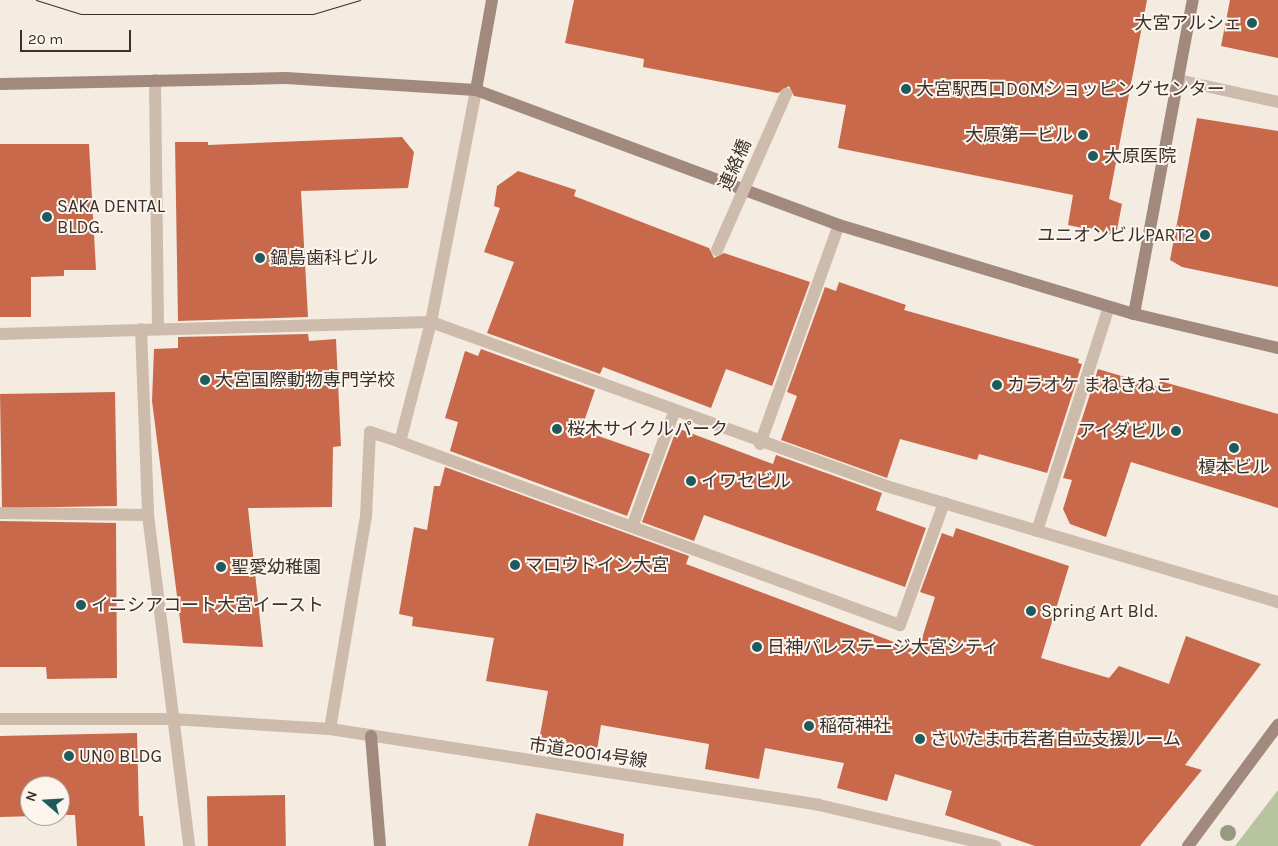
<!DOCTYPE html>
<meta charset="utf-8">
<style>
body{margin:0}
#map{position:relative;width:1278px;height:846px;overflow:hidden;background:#f4ebe1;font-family:Karla,"Noto Sans JP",sans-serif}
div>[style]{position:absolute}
.green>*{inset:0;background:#b8c4a0}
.building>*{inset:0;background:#c8694b;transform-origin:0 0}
.lane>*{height:12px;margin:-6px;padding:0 6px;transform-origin:6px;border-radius:6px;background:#cdbbac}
.street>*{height:12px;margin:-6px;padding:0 6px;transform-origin:6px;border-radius:6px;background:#cdbbac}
.secondary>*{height:12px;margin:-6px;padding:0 6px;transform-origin:6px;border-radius:6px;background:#a18a7d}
.tram>*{height:1px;margin:-0.5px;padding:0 0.5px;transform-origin:0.5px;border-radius:0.5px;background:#3b302b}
.street-bridge>*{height:12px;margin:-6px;padding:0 6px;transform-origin:6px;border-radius:6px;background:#cdbbac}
.trees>*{width:16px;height:16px;margin:-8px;border-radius:50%;background:#969b7f}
.dots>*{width:14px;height:14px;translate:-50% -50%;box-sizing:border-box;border:2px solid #fbf5ee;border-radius:50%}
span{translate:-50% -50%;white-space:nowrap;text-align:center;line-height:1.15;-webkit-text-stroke:4px #fbf5ee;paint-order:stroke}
.poi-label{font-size:18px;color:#3b302b}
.right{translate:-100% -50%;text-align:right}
.left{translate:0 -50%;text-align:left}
.street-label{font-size:18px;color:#3b302b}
.north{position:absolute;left:20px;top:776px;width:50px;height:50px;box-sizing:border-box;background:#fbf5ee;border:1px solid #aea6a0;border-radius:50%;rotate:289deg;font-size:14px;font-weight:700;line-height:20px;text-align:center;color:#3b302b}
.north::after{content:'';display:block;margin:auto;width:18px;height:22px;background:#1f5a5e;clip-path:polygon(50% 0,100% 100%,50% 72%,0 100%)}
.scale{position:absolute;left:20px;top:30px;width:111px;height:22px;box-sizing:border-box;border:2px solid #3b302b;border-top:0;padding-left:6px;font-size:15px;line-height:18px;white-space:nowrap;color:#3b302b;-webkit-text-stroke:4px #fbf5ee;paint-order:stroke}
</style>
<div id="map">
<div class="green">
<i style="clip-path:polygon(1278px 790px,1278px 846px,1235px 846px)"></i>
</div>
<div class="building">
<i style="clip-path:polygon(574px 0,1147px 0,1109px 199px,1122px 204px,1116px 235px,1068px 225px,1073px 195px,838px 148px,846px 105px,794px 96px,789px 86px,778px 93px,643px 67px,644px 59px,565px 43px)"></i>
<i style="clip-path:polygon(1230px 0,1278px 0,1278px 58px,1221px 46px)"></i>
<i style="clip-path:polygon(1197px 118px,1278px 131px,1278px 287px,1182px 267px,1170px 260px)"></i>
<i style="clip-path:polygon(402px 137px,414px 152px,408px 188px,301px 191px,308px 317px,178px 321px,175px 142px,208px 142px,208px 145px)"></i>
<i style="clip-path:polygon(0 144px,89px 144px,96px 270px,64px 270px,64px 276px,31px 277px,31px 317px,0 317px)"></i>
<i style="clip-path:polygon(518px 171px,576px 190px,574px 196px,709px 248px,714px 258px,724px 253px,810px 282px,772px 386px,726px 369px,711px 408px,603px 367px,600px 374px,487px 333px,514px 262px,484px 252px,500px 208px,494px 206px,497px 186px)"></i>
<i style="clip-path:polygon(839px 282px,906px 305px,904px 310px,1079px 359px,1078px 363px,1082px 364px,1047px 473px,979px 454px,977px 460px,900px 439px,887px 478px,781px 440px,797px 396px,787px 392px,825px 287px,836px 291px)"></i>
<i style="clip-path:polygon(308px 334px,309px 341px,336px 339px,341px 446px,333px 447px,332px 507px,248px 508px,263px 647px,183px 643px,152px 401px,154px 349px,178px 348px,178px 337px)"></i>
<i style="clip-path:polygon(481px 349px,595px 390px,581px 430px,650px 454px,627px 516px,450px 451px,458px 422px,445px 418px,465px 351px,478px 356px)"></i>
<i style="clip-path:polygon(1098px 369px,1158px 387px,1160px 381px,1278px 414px,1278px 508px,1131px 462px,1106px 537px,1070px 524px,1063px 509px,1072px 480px,1063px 478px)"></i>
<i style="left:115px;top:392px;width:114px;height:115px;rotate:89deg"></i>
<i style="clip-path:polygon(677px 428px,773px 464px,776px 455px,882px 493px,876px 510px,926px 528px,905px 587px,704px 515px,694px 541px,642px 522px)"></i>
<i style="clip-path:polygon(445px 467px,689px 556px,686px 564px,918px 651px,935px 597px,920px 592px,942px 533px,953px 537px,956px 528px,1069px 566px,1041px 658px,1109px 678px,1119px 666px,1169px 684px,1186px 636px,1261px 664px,1185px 765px,1202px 770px,1140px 846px,1035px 846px,945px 815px,952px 791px,895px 774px,887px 801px,837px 788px,844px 763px,765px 748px,759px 779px,705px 769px,709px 744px,601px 725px,597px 750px,539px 741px,548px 691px,486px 681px,494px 638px,412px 626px,413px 617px,399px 614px,414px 527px,427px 530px,434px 486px,440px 486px)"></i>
<i style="clip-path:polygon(0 521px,116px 523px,117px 678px,47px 679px,46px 667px,0 667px)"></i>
<i style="clip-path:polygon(137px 733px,139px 816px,143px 816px,145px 846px,77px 846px,75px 815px,60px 815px,60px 786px,30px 786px,30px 816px,37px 816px,0 817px,0 736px)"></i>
<i style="left:285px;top:795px;width:51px;height:78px;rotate:89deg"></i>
<i style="clip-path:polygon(536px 813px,624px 834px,623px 846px,528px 846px)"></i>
</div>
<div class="lane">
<i style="left:900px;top:625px;width:130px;rotate:-70.2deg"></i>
</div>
<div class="street">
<i style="left:155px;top:80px;width:249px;rotate:89.3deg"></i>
<i style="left:1178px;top:80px;width:102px;rotate:12.4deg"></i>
<i style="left:141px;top:329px;width:186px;rotate:87.8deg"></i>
<i style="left:148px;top:515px;width:334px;rotate:82.9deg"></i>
<i style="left:0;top:334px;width:431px;rotate:-1.6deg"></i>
<i style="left:431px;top:322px;width:236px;rotate:-79deg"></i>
<i style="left:400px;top:442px;width:532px;rotate:20.1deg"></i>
<i style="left:760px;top:444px;width:233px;rotate:-70.2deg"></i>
<i style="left:0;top:513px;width:148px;rotate:0.8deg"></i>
<i style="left:632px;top:527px;width:122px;rotate:-69.9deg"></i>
<i style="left:1037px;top:531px;width:235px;rotate:-72.2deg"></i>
<i style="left:0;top:719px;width:172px"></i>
<i style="left:172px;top:719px;width:158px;rotate:3.6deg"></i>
<i style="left:330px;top:729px;width:495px;rotate:8.8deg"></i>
<i style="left:819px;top:805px;width:181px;rotate:13.1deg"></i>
<i style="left:330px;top:729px;width:215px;rotate:-80.4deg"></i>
<i style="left:366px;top:517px;width:85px;rotate:-87.3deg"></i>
<i style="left:370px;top:432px;width:32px;rotate:18deg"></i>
<i style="left:400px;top:442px;width:124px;rotate:-75.5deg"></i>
<i style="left:431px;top:322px;width:484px;rotate:19.8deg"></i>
<i style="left:886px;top:486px;width:409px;rotate:16.5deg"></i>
</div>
<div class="secondary">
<i style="left:0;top:84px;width:286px;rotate:-1.2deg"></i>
<i style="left:286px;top:78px;width:190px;rotate:3.6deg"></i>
<i style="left:476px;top:90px;width:387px;rotate:20.4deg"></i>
<i style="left:839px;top:225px;width:308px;rotate:16.8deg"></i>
<i style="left:1134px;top:314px;width:148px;rotate:13.3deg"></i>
<i style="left:476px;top:90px;width:91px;rotate:-79.9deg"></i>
<i style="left:1134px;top:314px;width:319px;rotate:-79.4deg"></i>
<i style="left:371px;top:736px;width:110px;rotate:85.3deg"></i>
<i style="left:1188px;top:846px;width:151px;rotate:-53.4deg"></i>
</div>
<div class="tram">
<i style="left:36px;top:0;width:47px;rotate:17.3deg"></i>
<i style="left:81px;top:14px;width:232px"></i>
<i style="left:313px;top:14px;width:49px;rotate:-16.6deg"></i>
</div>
<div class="street-bridge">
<i style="left:717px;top:250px;width:171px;rotate:-66.1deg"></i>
</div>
<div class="trees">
<i style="left:1228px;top:833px"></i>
</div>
<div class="dots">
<i style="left:1252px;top:23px;background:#1f5a5e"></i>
<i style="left:906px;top:89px;background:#1f5a5e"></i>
<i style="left:1083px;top:135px;background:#1f5a5e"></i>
<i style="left:1093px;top:156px;background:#1f5a5e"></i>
<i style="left:47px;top:217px;background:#1f5a5e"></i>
<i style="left:1205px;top:235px;background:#1f5a5e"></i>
<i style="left:260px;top:258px;background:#1f5a5e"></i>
<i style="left:205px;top:380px;background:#1f5a5e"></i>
<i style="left:997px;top:385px;background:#1f5a5e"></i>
<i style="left:557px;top:429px;background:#1f5a5e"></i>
<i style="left:1176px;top:431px;background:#1f5a5e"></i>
<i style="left:1234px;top:448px;background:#1f5a5e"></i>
<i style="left:691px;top:481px;background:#1f5a5e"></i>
<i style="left:515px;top:565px;background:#1f5a5e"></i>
<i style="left:221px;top:567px;background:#1f5a5e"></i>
<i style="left:81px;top:605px;background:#1f5a5e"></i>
<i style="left:1031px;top:611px;background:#1f5a5e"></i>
<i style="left:757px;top:647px;background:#1f5a5e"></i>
<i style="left:809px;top:726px;background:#1f5a5e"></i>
<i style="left:920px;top:739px;background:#1f5a5e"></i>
<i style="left:69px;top:756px;background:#1f5a5e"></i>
</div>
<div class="poi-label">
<span class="right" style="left:1242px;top:23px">大宮アルシェ</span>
<span class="left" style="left:916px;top:89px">大宮駅西口DOMショッピングセンター</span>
<span class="right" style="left:1073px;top:135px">大原第一ビル</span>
<span class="left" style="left:1104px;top:156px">大原医院</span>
<span class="left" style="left:57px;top:217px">SAKA DENTAL<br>BLDG.</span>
<span class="right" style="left:1195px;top:235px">ユニオンビルPART2</span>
<span class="left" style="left:270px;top:258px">鍋島歯科ビル</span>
<span class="left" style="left:215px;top:380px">大宮国際動物専門学校</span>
<span class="left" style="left:1007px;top:385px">カラオケ まねきねこ</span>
<span class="left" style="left:567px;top:429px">桜木サイクルパーク</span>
<span class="right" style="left:1166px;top:431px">アイダビル</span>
<span style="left:1234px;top:467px">榎本ビル</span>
<span class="left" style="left:701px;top:481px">イワセビル</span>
<span class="left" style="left:525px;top:565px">マロウドイン大宮</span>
<span class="left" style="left:231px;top:567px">聖愛幼稚園</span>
<span class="left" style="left:91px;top:605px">イニシアコート大宮イースト</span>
<span class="left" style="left:1041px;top:611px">Spring Art Bld.</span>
<span class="left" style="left:767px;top:647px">日神パレステージ大宮シティ</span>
<span class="left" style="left:819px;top:726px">稲荷神社</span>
<span class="left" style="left:930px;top:739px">さいたま市若者自立支援ルーム</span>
<span class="left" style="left:79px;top:756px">UNO BLDG</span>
</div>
<div class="street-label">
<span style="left:735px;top:165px;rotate:-66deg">連絡橋</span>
<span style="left:588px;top:753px;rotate:8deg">市道20014号線</span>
</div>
<div class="north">N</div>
<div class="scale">20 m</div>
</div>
